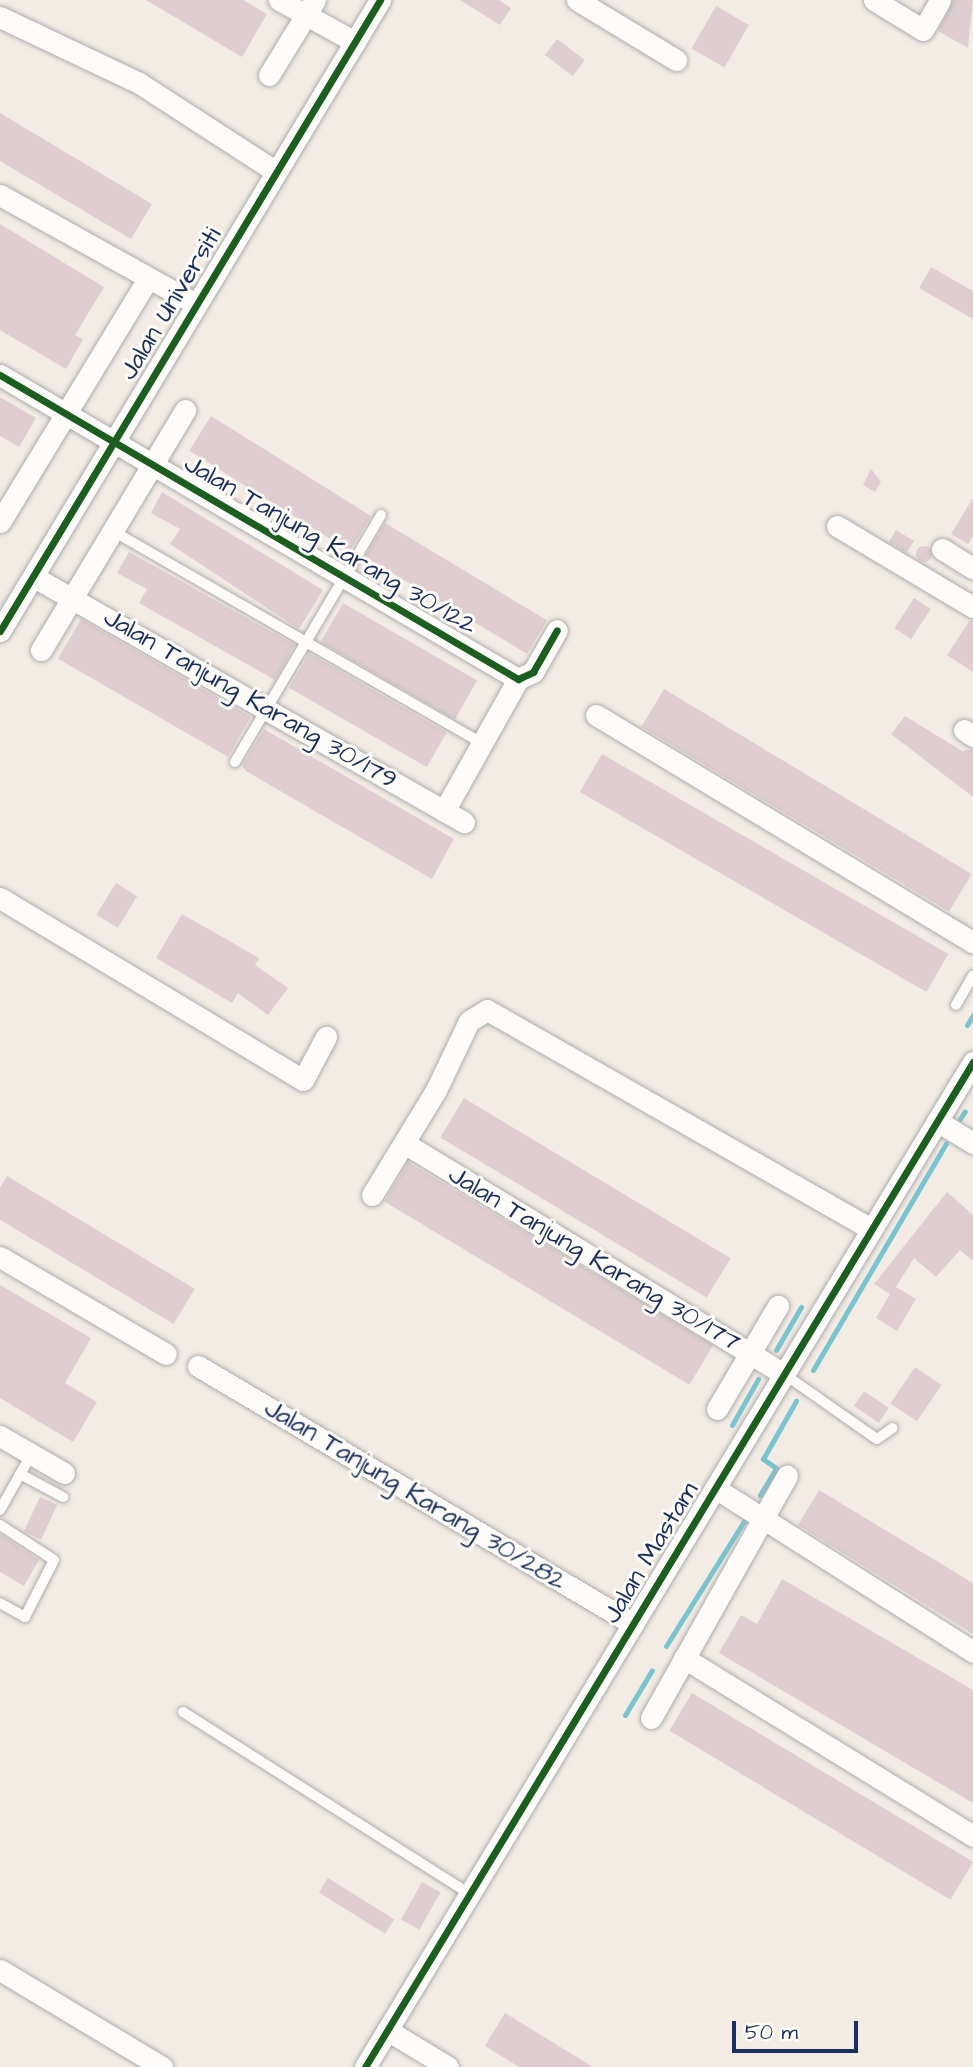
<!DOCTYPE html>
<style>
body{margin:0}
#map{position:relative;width:973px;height:2067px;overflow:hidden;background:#f3ece4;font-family:"Architects Daughter",sans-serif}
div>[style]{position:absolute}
.stream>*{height:5px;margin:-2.5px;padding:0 2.5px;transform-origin:2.5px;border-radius:2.5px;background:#7bc4cf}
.building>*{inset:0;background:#dfcdd1;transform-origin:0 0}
.round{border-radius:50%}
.roads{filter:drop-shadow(0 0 2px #adacad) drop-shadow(0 0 2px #adacad)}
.lane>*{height:10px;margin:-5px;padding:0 5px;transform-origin:5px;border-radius:5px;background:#fdfcfb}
.street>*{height:21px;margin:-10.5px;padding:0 10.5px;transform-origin:10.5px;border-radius:10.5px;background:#fdfcfb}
.cycleway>*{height:7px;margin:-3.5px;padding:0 3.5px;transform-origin:3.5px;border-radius:3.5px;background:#1b5e20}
span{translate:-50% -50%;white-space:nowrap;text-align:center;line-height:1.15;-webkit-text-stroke:6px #fdfcf7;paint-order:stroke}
.street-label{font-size:26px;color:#1b2f5e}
.scale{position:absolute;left:732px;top:2021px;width:126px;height:32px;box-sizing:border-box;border:4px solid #1b2f5e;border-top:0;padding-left:9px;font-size:21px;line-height:24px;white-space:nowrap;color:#1b2f5e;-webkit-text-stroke:5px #fdfcf7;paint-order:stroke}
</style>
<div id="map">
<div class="stream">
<i style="left:967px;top:1025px;width:12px;rotate:-59deg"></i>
<i style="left:960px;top:1119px;width:9px;rotate:-58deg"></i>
<i style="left:776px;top:1350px;width:50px;rotate:-59.8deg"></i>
<i style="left:813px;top:1370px;width:263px;rotate:-59.6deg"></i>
<i style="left:732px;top:1425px;width:53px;rotate:-60.5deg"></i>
<i style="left:760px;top:1495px;width:31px;rotate:-59deg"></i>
<i style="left:776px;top:1468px;width:16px;rotate:-145deg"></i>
<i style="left:763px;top:1459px;width:67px;rotate:-60.4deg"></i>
<i style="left:666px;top:1646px;width:147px;rotate:-58deg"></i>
<i style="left:625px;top:1715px;width:52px;rotate:-59deg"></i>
</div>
<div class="building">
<i style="clip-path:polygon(146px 0,243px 0,267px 14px,242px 57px)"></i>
<i style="clip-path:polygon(460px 0,499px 0,511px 8px,500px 25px)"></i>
<i style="clip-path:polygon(953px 0,973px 0,968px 48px,938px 31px)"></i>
<i style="left:716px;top:6px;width:38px;height:49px;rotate:30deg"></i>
<i style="left:557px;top:39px;width:35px;height:20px;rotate:37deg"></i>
<i style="clip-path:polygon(0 113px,152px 204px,131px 239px,0 161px)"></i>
<i style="clip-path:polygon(0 224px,104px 287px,75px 335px,83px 339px,66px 369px,0 330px)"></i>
<i style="clip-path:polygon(931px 267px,973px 291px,973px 319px,919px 288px)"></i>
<i style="clip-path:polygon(0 397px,36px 418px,19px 447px,0 436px)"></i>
<i style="left:211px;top:416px;width:189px;height:41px;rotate:32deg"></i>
<i style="clip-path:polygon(871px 469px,881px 482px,875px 492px,863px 485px)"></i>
<i style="clip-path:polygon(162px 492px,323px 590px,299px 629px,170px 544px,180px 529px,151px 513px)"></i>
<i style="clip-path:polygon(973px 498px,973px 536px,968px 544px,951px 534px)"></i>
<i style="left:385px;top:523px;width:189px;height:39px;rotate:31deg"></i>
<i style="left:896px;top:530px;width:21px;height:14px;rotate:31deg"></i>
<i class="round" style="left:916px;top:546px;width:16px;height:16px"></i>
<i style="clip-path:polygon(129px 552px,295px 645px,275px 680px,139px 603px,147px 589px,117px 573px)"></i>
<i style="left:914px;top:598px;width:20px;height:36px;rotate:33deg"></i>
<i style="left:343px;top:603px;width:155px;height:45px;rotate:30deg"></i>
<i style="left:81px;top:619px;width:196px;height:46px;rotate:30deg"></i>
<i style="clip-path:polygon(970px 620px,973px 620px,973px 672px,947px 655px)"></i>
<i style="left:309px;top:653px;width:159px;height:40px;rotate:30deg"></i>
<i style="left:664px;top:689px;width:359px;height:44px;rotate:31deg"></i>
<i style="clip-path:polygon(905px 716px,962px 751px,973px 749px,973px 797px,891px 734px)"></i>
<i style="clip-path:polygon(264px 729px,454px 839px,432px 879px,246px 771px,242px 766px)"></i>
<i style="left:602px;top:754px;width:400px;height:44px;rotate:30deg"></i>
<i style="left:116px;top:883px;width:25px;height:37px;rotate:32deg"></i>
<i style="clip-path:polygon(182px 914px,259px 958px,255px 965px,288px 988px,268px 1015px,238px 993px,232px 1003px,156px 958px)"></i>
<i style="left:464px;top:1098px;width:311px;height:46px;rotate:31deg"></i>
<i style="left:408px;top:1162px;width:356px;height:46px;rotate:31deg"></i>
<i style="left:7px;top:1176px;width:219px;height:41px;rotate:31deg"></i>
<i style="clip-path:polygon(947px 1192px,973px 1215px,973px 1261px,960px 1250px,936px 1277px,914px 1258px,896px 1287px,916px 1299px,897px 1331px,876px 1318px,890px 1294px,874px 1284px)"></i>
<i style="clip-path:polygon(0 1285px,91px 1338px,65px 1383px,97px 1402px,73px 1442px,0 1398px)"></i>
<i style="left:915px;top:1367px;width:32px;height:44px;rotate:34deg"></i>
<i style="left:864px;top:1391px;width:30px;height:18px;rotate:34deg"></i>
<i style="clip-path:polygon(819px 1490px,973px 1583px,973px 1634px,798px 1525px)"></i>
<i style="left:40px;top:1497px;width:19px;height:38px;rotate:25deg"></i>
<i style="clip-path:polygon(0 1534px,39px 1560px,24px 1586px,0 1572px)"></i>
<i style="clip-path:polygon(782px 1579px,973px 1690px,973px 1803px,719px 1653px,741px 1615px,757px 1624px)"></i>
<i style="left:692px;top:1693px;width:328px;height:44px;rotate:31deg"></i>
<i style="left:328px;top:1878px;width:78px;height:17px;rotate:32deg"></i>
<i style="left:422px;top:1882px;width:21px;height:43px;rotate:29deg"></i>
<i style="clip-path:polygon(505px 2013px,593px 2067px,519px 2067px,485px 2046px)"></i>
</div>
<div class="roads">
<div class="lane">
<i style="left:113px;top:531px;width:425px;rotate:29.9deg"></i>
<i style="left:235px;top:762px;width:287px;rotate:-59.4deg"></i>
<i style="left:956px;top:1005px;width:34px;rotate:-60deg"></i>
<i style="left:784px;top:1374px;width:113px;rotate:35deg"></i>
<i style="left:877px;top:1439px;width:19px;rotate:-35deg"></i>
<i style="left:20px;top:1474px;width:49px;rotate:28.1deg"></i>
<i style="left:0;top:1510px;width:63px;rotate:-60.6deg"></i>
<i style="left:0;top:1525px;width:64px;rotate:32.9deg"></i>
<i style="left:54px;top:1560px;width:64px;rotate:117deg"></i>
<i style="left:25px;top:1617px;width:29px;rotate:-151deg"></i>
<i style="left:183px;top:1712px;width:340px;rotate:32.4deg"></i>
</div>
<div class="street">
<i style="left:279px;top:0;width:87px;rotate:28.9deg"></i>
<i style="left:577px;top:0;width:116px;rotate:31.2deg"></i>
<i style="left:874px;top:0;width:57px;rotate:31.5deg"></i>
<i style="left:923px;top:30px;width:34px;rotate:-60deg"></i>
<i style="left:0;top:17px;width:154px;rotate:25.4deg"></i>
<i style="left:139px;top:83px;width:162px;rotate:32.9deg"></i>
<i style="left:269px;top:75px;width:88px;rotate:-58.5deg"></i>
<i style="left:0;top:195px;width:224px;rotate:29.1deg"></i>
<i style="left:0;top:375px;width:601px;rotate:30.41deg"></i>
<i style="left:518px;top:679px;width:17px;rotate:-25deg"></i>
<i style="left:533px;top:672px;width:48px;rotate:-60.3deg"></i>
<i style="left:0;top:522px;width:281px;rotate:-58.7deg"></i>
<i style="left:837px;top:526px;width:158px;rotate:30.8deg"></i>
<i style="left:942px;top:549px;width:36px;rotate:32deg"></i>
<i style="left:34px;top:577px;width:495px;rotate:29.7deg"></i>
<i style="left:0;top:631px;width:737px;rotate:-58.94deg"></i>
<i style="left:41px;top:650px;width:280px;rotate:-59deg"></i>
<i style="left:596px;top:715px;width:440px;rotate:31.1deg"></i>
<i style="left:964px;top:730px;width:11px;rotate:34deg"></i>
<i style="left:444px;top:811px;width:151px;rotate:-60.7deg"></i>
<i style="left:0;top:898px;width:353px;rotate:31deg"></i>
<i style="left:303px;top:1080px;width:49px;rotate:-61.9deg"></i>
<i style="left:937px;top:1121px;width:42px;rotate:31.4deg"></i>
<i style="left:404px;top:1143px;width:445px;rotate:31.3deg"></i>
<i style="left:372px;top:1195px;width:123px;rotate:-58.6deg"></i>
<i style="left:436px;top:1090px;width:76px;rotate:-64.4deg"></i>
<i style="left:469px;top:1021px;width:21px;rotate:-31deg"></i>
<i style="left:487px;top:1010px;width:440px;rotate:29.7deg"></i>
<i style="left:0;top:1257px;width:192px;rotate:30.3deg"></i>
<i style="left:198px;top:1366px;width:506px;rotate:30.67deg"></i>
<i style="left:717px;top:1409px;width:120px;rotate:-59.4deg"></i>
<i style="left:0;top:1436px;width:74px;rotate:30deg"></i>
<i style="left:715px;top:1488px;width:306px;rotate:32.4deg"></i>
<i style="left:684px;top:1658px;width:339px;rotate:31.6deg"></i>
<i style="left:651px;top:1718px;width:278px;rotate:-60.7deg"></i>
<i style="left:0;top:1970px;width:189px;rotate:30.9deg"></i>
<i style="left:387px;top:2030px;width:71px;rotate:31.2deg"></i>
<i style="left:365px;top:2067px;width:1175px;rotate:-58.83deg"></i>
</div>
</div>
<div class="cycleway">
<i style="left:0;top:375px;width:601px;rotate:30.41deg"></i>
<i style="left:518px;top:679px;width:17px;rotate:-25deg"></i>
<i style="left:533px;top:672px;width:48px;rotate:-60.3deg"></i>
<i style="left:0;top:631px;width:737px;rotate:-58.94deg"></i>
<i style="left:365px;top:2067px;width:1175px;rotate:-58.83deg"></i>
</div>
<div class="street-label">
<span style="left:171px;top:304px;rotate:-59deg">Jalan Universiti</span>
<span style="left:330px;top:545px;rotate:30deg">Jalan Tanjung Karang 30/122</span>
<span style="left:250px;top:699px;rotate:30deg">Jalan Tanjung Karang 30/179</span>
<span style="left:594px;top:1259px;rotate:31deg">Jalan Tanjung Karang 30/177</span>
<span style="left:415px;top:1495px;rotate:31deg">Jalan Tanjung Karang 30/282</span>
<span style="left:651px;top:1553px;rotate:-59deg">Jalan Mastam</span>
</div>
<div class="scale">50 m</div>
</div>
